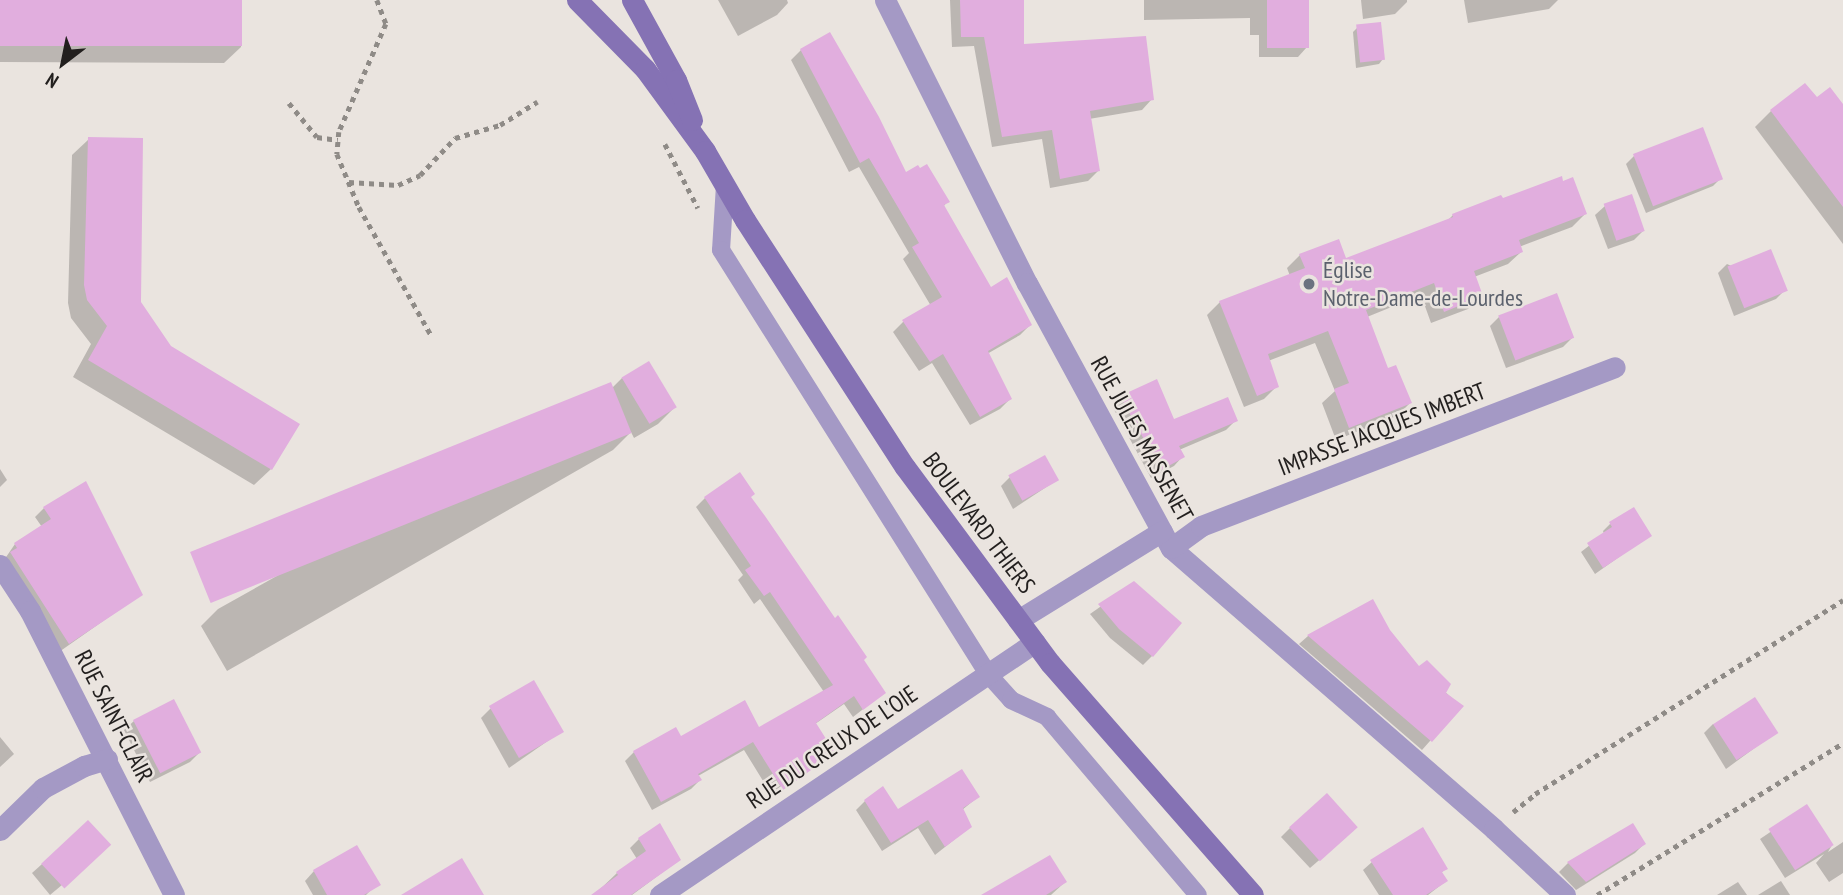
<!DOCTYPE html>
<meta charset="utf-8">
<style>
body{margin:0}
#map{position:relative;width:1843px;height:895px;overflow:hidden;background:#eae4df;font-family:"PT Sans Narrow",sans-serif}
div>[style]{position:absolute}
.shadow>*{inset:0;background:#0003}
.building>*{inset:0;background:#e1aede;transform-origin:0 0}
.path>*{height:4.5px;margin-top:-2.25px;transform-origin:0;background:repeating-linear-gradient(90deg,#8f8b87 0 5px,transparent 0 10px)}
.lane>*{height:18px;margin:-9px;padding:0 9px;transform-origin:9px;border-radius:9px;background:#a499c5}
.street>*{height:21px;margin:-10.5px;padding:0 10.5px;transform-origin:10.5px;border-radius:10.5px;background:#a499c5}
.secondary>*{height:21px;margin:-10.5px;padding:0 10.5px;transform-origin:10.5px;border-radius:10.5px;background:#8572b4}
.dots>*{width:19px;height:19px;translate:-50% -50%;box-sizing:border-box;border:4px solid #eae4df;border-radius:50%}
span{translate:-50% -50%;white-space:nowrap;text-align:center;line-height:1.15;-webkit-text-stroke:5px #eae4df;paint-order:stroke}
.worship-label{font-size:24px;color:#5b616d}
.left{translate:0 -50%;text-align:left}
.street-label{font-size:24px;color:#221f1e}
.north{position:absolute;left:28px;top:28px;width:70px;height:70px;-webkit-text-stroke:5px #eae4df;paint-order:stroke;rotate:212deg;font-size:19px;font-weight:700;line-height:28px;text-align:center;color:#221f1e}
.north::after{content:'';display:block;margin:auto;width:24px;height:32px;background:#221f1e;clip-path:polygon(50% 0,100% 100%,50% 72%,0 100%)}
</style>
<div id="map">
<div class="shadow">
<i style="clip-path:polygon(0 0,240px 0,241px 47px,224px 63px,0 62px)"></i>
<i style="clip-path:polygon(718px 0,787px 0,788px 3px,777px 15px,738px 36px)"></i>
<i style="clip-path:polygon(950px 0,999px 0,1022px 46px,1152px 99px,1142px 110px,1089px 119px,1098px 171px,1088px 181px,1050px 188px,1042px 139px,992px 147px,974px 46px,952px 47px)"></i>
<i style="clip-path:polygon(1144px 0,1307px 0,1307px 47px,1298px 57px,1259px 57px,1259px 35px,1250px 35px,1250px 18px,1144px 20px)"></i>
<i style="clip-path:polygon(1361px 0,1407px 0,1407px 2px,1395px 14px,1363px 19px)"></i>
<i style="clip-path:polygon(1464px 0,1558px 0,1549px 9px,1468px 23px)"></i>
<i style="clip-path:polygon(1357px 28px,1383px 59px,1379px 64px,1356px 68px,1353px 32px)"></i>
<i style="clip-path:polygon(801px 50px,905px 175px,947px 202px,943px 207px,990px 289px,1030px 325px,1020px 335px,987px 354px,1010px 399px,1000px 409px,970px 425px,932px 363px,919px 371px,893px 332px,903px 322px,931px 306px,903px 259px,909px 253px,859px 167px,849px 172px,791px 60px)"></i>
<i style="clip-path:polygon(1816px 100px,1843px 107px,1843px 244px,1755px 127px,1771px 111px)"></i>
<i style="clip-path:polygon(89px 139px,139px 302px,169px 347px,271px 469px,254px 485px,73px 377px,91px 344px,71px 318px,68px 303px,72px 155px)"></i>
<i style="clip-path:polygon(1634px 156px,1721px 178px,1713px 186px,1646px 213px,1626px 164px)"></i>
<i style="clip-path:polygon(1631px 196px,1643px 231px,1634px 240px,1608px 249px,1595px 215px,1605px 206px)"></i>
<i style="clip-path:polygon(1501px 200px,1585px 214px,1572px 227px,1519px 247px,1521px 252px,1508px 264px,1474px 277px,1481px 296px,1468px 309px,1431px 323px,1421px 295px,1367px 317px,1387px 371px,1410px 403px,1397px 416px,1336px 440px,1322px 403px,1335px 391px,1315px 343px,1268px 361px,1277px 386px,1264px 399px,1244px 407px,1207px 315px,1220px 302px,1290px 276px,1287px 268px,1300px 255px,1345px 260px,1447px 221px,1453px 215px)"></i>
<i style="clip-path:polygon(1727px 264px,1785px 290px,1776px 299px,1734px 316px,1718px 273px)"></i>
<i style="clip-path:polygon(1499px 317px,1572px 338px,1563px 347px,1506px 368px,1490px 326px)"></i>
<i style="clip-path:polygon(622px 378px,675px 407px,658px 424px,634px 438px,631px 432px,613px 450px,227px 671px,201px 626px,218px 609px,612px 388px)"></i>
<i style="clip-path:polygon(1156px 382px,1173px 421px,1235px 421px,1226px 430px,1179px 450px,1183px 456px,1174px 466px,1151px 478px,1112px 406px,1121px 397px)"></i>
<i style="clip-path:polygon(0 469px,7px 480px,0 487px)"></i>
<i style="clip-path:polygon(1010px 477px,1057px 480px,1013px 509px,1001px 486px)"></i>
<i style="clip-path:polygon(749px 497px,884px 693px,853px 717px,844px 704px,815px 724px,833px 752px,773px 797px,744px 750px,698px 776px,700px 780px,691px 789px,652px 810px,625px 761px,634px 752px,675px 729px,680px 738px,758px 729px,824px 692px,760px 599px,754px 604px,738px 580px,743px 575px,696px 507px,705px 498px)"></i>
<i style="clip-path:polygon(44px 508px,140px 595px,59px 652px,2px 563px,15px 544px,42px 527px,35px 517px)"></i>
<i style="clip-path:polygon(1610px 524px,1650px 535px,1595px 574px,1581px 552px,1604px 534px,1603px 531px)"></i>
<i style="clip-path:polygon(1134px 583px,1152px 656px,1143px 665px,1110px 638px,1090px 614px)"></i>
<i style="clip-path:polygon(1372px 602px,1389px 631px,1419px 669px,1461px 706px,1422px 750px,1299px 644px,1308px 636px)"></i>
<i style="clip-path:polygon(534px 683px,562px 731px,509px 768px,481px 718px,490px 709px)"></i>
<i style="clip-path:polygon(134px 721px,199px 753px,190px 762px,150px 782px,124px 730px)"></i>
<i style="clip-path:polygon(1713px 724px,1775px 733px,1726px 769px,1704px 733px)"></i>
<i style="clip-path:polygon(0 737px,14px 754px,0 767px)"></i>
<i style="clip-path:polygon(978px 797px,962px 810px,970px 827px,935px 855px,918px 828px,882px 851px,856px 810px,865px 801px,897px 812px)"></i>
<i style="clip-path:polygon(1807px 807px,1832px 845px,1828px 852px,1843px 842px,1843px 873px,1829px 882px,1816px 863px,1824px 854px,1785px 878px,1760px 839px)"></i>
<i style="clip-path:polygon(88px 823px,99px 854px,50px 895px,32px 873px)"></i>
<i style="clip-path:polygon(1633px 826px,1644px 844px,1635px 853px,1576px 890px,1559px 872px,1568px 863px)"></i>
<i style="clip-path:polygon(1290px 828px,1347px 836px,1310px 868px,1281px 837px)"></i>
<i style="clip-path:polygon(639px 839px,679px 860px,632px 895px,594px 895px,617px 873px,637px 859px,630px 848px)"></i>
<i style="clip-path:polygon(1372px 862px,1446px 868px,1441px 873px,1446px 881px,1428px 895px,1379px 895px,1363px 870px)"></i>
<i style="clip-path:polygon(314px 871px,373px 888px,366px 895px,313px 895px,305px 881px)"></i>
<i style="clip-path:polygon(1781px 881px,1790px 895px,1758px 895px)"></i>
<i style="clip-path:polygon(1065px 882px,1051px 895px,984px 895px)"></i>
<i style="clip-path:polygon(1738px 882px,1747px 895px,1717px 895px)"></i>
</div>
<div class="building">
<i style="left:0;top:0;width:242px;height:46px"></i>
<i style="clip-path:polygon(960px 0,1024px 0,1024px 44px,1146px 36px,1154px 100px,1090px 111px,1100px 171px,1060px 179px,1052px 130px,1002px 137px,984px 37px,961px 37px)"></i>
<i style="left:1267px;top:0;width:42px;height:48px"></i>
<i style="left:1381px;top:22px;width:38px;height:25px;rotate:84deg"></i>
<i style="clip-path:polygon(830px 32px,879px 117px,906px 172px,918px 165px,920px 168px,927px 164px,950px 202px,944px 205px,991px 287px,1007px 277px,1032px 325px,988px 351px,1012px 399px,980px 417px,943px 354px,930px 362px,902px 320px,942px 297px,912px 247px,919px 243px,869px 158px,860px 163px,800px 49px)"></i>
<i style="clip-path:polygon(1805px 83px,1817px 97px,1830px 87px,1843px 104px,1843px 207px,1770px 110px)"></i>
<i style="left:1703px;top:127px;width:56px;height:75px;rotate:69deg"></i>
<i style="clip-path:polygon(88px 137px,143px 138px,141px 302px,171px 346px,300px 424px,272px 470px,88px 360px,107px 326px,87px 300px,84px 285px)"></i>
<i style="clip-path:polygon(1562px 176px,1563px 181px,1573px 177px,1587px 214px,1519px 240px,1523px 252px,1474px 271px,1483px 296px,1444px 312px,1434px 283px,1366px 310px,1388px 368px,1396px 365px,1412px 403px,1349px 428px,1334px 389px,1349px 383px,1328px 331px,1268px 354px,1279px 387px,1257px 396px,1219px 301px,1305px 268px,1299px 254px,1339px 239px,1346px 258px,1453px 217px,1452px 214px,1501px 195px,1503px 198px)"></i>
<i style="left:1632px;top:194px;width:39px;height:30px;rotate:71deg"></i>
<i style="left:1771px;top:249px;width:45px;height:47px;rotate:68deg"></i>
<i style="left:1557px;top:293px;width:48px;height:63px;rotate:69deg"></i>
<i style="left:649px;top:361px;width:54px;height:32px;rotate:59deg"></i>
<i style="clip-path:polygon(1157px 379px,1174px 419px,1228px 397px,1238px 421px,1179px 446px,1185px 457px,1161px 470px,1120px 396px)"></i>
<i style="left:611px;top:382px;width:55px;height:454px;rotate:68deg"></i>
<i style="left:1045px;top:455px;width:29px;height:42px;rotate:61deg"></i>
<i style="clip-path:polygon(740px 472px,755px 494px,751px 497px,765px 516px,835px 618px,838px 615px,867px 657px,864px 660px,886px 693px,863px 710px,854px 696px,816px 723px,835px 753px,783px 790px,753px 742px,698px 774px,702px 780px,661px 802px,633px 751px,676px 727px,681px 736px,745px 700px,759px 727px,833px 685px,770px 592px,764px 596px,745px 570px,751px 566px,704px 497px)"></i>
<i style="clip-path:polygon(86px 481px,143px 595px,69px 644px,10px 552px,17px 548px,14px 543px,51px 519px,43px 507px)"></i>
<i style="clip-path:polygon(1634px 507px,1652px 536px,1603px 568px,1587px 543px,1612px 527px,1609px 522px)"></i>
<i style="clip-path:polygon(1134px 581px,1182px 623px,1153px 657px,1119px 629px,1098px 604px)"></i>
<i style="clip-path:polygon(1373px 599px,1390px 630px,1419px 666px,1427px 660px,1451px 684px,1446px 693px,1464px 706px,1432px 742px,1307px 635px)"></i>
<i style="left:534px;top:680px;width:60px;height:52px;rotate:60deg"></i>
<i style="left:1755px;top:697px;width:43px;height:50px;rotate:57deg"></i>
<i style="left:174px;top:699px;width:60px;height:46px;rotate:63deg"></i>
<i style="clip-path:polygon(962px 769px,980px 797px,963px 808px,972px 827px,945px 847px,928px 820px,891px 843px,864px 800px,883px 786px,898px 809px)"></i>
<i style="left:1327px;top:793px;width:46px;height:51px;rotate:48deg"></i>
<i style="left:1807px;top:804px;width:49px;height:46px;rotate:57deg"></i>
<i style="left:88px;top:820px;width:34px;height:64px;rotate:47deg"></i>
<i style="clip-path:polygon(660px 823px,681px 860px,631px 895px,591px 895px,618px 875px,616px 872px,646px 851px,638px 838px)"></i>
<i style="clip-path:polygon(1633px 823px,1646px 844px,1586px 882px,1567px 862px)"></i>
<i style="clip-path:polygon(1423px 827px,1448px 869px,1442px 872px,1448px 881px,1426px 895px,1393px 895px,1370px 860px)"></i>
<i style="clip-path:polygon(357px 845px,381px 885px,364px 895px,327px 895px,313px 870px)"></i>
<i style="clip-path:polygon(1050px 855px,1067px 882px,1046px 895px,981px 895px)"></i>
<i style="clip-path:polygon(462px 858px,484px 895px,401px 895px)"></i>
</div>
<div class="path">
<i style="left:377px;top:0;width:26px;rotate:69deg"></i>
<i style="left:386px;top:24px;width:118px;rotate:113.5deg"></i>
<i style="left:339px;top:132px;width:22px;rotate:95deg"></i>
<i style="left:337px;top:154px;width:57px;rotate:67.5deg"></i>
<i style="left:359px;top:207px;width:147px;rotate:60.6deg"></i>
<i style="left:289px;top:103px;width:44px;rotate:50.5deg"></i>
<i style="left:317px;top:137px;width:21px;rotate:8deg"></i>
<i style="left:665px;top:144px;width:72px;rotate:62.7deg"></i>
<i style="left:349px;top:182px;width:49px;rotate:3.5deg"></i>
<i style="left:398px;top:185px;width:24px;rotate:-24deg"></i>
<i style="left:420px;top:175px;width:51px;rotate:-46.6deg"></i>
<i style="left:455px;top:138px;width:47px;rotate:-16.1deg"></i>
<i style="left:500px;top:125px;width:44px;rotate:-31.9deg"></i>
<i style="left:1513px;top:812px;width:28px;rotate:-39deg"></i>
<i style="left:1535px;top:794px;width:364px;rotate:-32.2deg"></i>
<i style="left:1597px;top:895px;width:289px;rotate:-31.7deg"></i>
</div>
<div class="lane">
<i style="left:725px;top:185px;width:65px;rotate:93.5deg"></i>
<i style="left:721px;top:250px;width:500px;rotate:57.8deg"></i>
<i style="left:987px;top:673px;width:36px;rotate:48deg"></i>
<i style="left:1011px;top:700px;width:40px;rotate:25deg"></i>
<i style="left:1047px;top:717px;width:233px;rotate:49.7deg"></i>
</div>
<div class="street">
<i style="left:885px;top:0;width:317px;rotate:63.4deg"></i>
<i style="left:1027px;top:283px;width:302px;rotate:61.5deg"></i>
<i style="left:1171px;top:548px;width:428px;rotate:41deg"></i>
<i style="left:1494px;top:829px;width:97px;rotate:42.9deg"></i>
<i style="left:1171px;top:548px;width:37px;rotate:-36deg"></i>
<i style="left:1201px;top:526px;width:443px;rotate:-21deg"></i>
<i style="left:0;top:565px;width:55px;rotate:56.9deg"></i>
<i style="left:30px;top:611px;width:318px;rotate:63.1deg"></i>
<i style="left:1018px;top:620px;width:169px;rotate:-31.7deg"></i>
<i style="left:0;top:830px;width:60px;rotate:-44.3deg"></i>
<i style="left:43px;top:788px;width:47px;rotate:-28.2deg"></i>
<i style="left:84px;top:766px;width:24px;rotate:-17deg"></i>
<i style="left:660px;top:895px;width:452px;rotate:-34deg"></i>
</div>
<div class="secondary">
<i style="left:577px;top:0;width:97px;rotate:45.4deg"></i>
<i style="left:645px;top:69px;width:102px;rotate:53.8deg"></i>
<i style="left:705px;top:151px;width:80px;rotate:59.9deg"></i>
<i style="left:745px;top:220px;width:294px;rotate:57.1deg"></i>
<i style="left:905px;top:467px;width:244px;rotate:53.5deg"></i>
<i style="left:1050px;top:663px;width:308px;rotate:48.8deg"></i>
<i style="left:632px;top:0;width:91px;rotate:61.2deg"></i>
<i style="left:676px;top:80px;width:43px;rotate:68.2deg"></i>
</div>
<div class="dots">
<i style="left:1309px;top:284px;background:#6b7280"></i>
</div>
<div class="worship-label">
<span class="left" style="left:1323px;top:284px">Église<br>Notre-Dame-de-Lourdes</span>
</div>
<div class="street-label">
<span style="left:1382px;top:429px;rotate:-21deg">IMPASSE JACQUES IMBERT</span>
<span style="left:1142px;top:439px;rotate:61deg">RUE JULES MASSENET</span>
<span style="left:979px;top:523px;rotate:53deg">BOULEVARD THIERS</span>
<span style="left:114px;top:716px;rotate:63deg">RUE SAINT-CLAIR</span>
<span style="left:832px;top:747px;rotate:-34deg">RUE DU CREUX DE L'OIE</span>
</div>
<div class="north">N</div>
</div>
